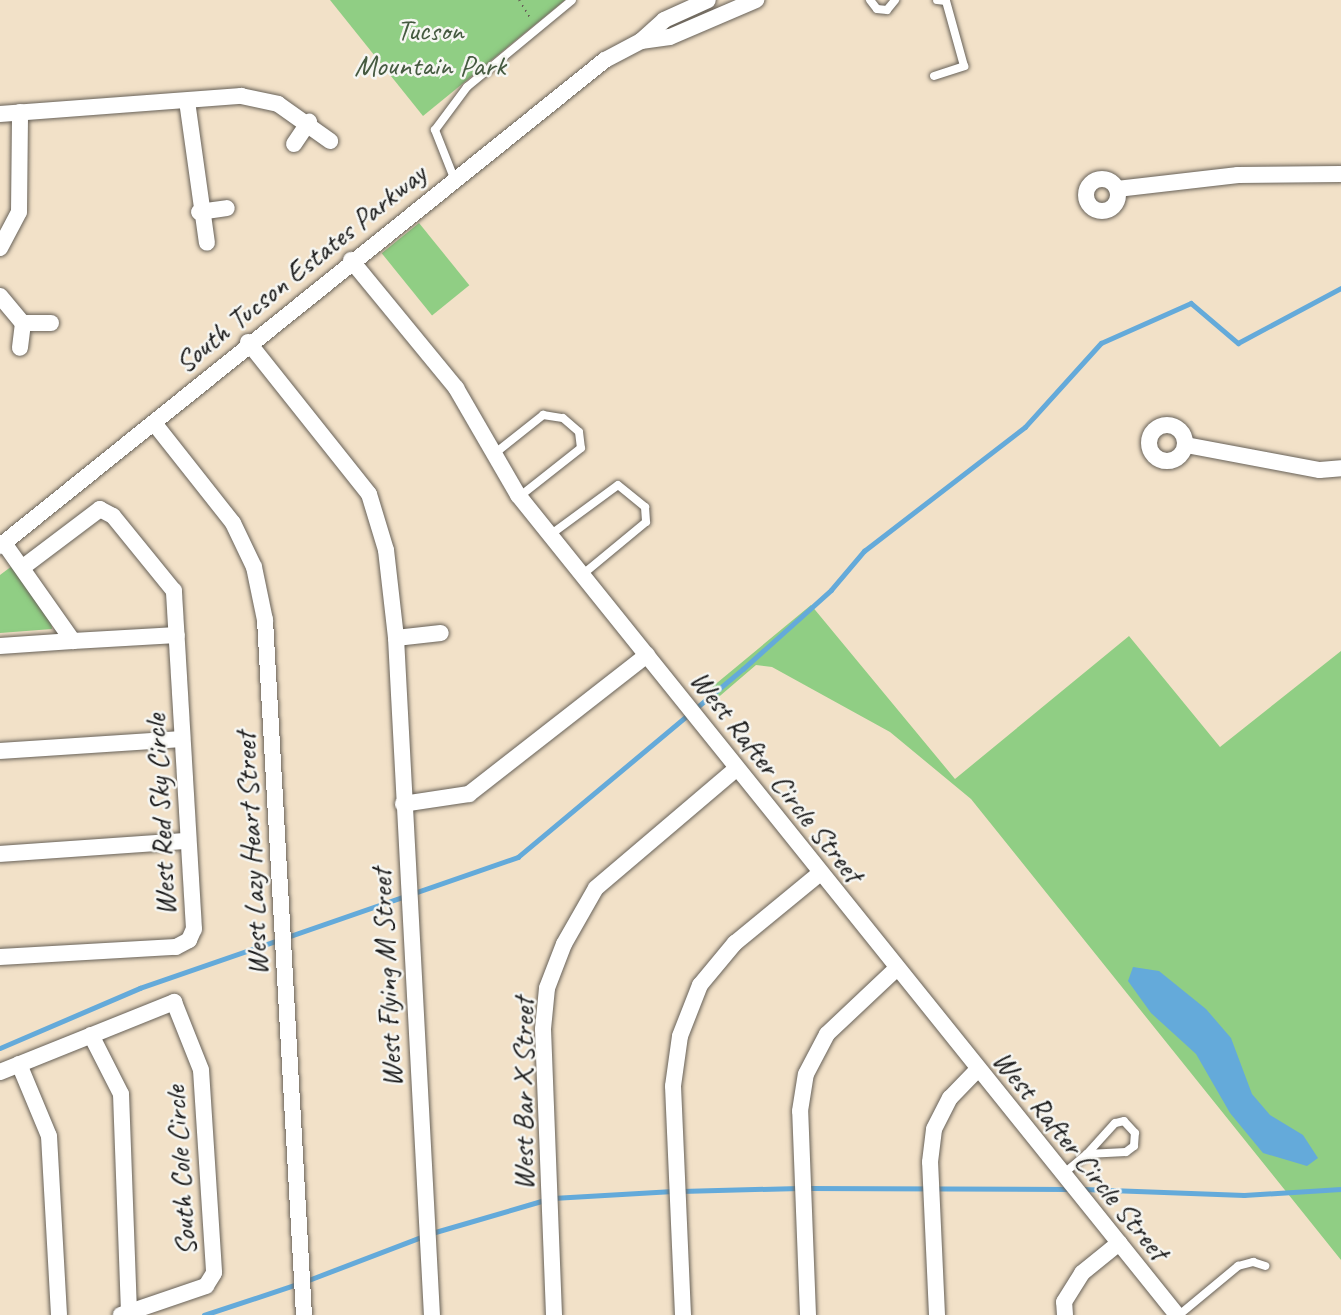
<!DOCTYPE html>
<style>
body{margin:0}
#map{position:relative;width:1341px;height:1315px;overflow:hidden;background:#f2e1c8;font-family:Caveat,sans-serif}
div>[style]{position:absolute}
.green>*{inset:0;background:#90ce84;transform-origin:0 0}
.water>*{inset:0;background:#64aada}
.stream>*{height:4.5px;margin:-2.25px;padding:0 2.25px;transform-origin:2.25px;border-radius:2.25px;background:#64aada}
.path>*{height:2px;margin-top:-1px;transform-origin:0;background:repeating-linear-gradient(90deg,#676158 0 1.5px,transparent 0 6px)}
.roads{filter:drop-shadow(0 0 2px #676158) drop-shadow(0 0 2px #676158)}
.service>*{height:8px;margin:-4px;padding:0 4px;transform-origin:4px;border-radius:4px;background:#fff}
.minor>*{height:16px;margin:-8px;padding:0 8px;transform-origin:8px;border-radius:8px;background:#fff}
.minor>.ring{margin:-8px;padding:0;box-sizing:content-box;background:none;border:16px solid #fff;border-radius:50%}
span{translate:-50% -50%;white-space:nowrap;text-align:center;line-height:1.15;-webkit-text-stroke:5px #f6f6f2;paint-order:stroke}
.park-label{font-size:30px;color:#455a40}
.street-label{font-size:30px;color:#1c1c1c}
</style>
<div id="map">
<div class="green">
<i style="clip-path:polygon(330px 0,565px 0,423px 116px)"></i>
<i style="left:419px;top:223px;width:80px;height:48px;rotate:51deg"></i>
<i style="clip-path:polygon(12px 566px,50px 614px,52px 629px,0 633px,0 575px)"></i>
<i style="clip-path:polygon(811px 605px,955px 779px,1129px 636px,1220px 747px,1341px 651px,1341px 1260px,971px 799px,890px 732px,772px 667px,756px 665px,714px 701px,706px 692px)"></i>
</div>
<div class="water">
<i style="clip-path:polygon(1133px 967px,1159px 971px,1206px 1009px,1231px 1038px,1252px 1094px,1270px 1115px,1303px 1135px,1318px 1158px,1307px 1166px,1263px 1153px,1230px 1113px,1196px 1054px,1151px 1013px,1128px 981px)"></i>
</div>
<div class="stream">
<i style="left:0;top:1048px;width:152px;rotate:-23.2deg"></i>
<i style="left:140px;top:988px;width:400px;rotate:-19.1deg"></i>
<i style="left:518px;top:857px;width:293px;rotate:-39.9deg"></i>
<i style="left:743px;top:669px;width:118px;rotate:-41.9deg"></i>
<i style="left:831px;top:590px;width:51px;rotate:-49.8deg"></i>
<i style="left:864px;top:551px;width:203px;rotate:-37.6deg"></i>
<i style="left:1025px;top:427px;width:113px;rotate:-47.9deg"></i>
<i style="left:1101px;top:343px;width:98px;rotate:-24deg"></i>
<i style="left:1191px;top:303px;width:62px;rotate:40.4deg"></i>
<i style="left:1238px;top:343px;width:117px;rotate:-28.1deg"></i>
<i style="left:807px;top:1188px;width:262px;rotate:0.2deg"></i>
<i style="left:1083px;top:1189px;width:161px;rotate:2.1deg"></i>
<i style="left:1244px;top:1195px;width:97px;rotate:-3.5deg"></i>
<i style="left:681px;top:1191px;width:118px;rotate:-1.5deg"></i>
<i style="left:553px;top:1198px;width:120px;rotate:-3.3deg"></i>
<i style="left:432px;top:1233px;width:118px;rotate:-16.3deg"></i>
<i style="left:306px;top:1281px;width:126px;rotate:-20.9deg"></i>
<i style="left:204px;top:1315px;width:99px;rotate:-18.3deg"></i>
</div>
<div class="path">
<i style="left:519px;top:0;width:22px;rotate:58deg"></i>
</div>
<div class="roads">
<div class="service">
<i style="left:870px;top:0;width:11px;rotate:52deg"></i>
<i style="left:877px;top:9px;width:10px;rotate:6deg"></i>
<i style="left:887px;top:10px;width:13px;rotate:-51deg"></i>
<i style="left:934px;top:76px;width:32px;rotate:-18deg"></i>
<i style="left:964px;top:66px;width:67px;rotate:-105.5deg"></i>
<i style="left:946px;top:1px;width:9px;rotate:-174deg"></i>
<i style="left:454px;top:178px;width:52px;rotate:-111.6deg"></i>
<i style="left:435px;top:130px;width:54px;rotate:-53.3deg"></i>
<i style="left:467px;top:87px;width:136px;rotate:-39.6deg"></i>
<i style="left:494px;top:454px;width:63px;rotate:-38.5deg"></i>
<i style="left:543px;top:415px;width:20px;rotate:9deg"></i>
<i style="left:563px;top:418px;width:21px;rotate:41deg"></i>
<i style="left:579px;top:432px;width:16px;rotate:83deg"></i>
<i style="left:581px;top:448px;width:79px;rotate:141.7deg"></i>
<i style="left:550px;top:535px;width:84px;rotate:-36.3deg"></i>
<i style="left:618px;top:485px;width:35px;rotate:39deg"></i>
<i style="left:645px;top:507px;width:15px;rotate:86deg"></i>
<i style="left:646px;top:522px;width:83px;rotate:140.4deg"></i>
<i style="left:1063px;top:1174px;width:31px;rotate:-40deg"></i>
<i style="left:1087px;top:1154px;width:39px;rotate:-3deg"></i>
<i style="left:1126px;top:1152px;width:10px;rotate:-37deg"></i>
<i style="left:1134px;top:1146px;width:13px;rotate:-86deg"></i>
<i style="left:1135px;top:1133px;width:16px;rotate:-133deg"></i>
<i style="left:1124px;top:1121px;width:9px;rotate:167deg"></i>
<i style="left:1115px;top:1123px;width:42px;rotate:132.1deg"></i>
<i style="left:1179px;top:1315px;width:77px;rotate:-39.7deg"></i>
<i style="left:1238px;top:1266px;width:16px;rotate:-15deg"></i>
<i style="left:1253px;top:1262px;width:13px;rotate:18deg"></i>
</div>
<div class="minor">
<i style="left:641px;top:41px;width:29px;rotate:-8deg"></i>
<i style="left:670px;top:37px;width:94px;rotate:-23.3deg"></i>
<i style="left:187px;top:101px;width:143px;rotate:82deg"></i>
<i style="left:0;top:114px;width:242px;rotate:-4.3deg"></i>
<i style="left:241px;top:96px;width:38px;rotate:12deg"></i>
<i style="left:278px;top:104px;width:64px;rotate:35.4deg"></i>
<i style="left:294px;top:144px;width:27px;rotate:-56deg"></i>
<i class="ring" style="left:1086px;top:179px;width:16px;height:16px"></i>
<i style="left:1117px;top:189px;width:122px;rotate:-6.6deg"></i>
<i style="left:1238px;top:175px;width:103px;rotate:-0.6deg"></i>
<i style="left:199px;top:212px;width:28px;rotate:-8deg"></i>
<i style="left:0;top:248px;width:41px;rotate:-62.2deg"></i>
<i style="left:19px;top:212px;width:100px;rotate:-89.4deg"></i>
<i style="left:351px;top:260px;width:166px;rotate:50.6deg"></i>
<i style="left:456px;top:388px;width:124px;rotate:59.9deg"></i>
<i style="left:518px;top:495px;width:1052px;rotate:51.21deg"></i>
<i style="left:0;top:296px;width:35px;rotate:50deg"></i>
<i style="left:23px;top:323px;width:25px;rotate:97deg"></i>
<i style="left:23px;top:323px;width:28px"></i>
<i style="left:248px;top:342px;width:194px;rotate:51.5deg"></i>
<i style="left:369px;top:494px;width:59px;rotate:73.1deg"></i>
<i style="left:386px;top:550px;width:89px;rotate:83.5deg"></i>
<i style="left:396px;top:638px;width:678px;rotate:86.96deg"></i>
<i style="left:154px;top:423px;width:127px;rotate:51.7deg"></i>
<i style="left:233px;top:523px;width:49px;rotate:64.5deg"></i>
<i style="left:254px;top:567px;width:54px;rotate:78.3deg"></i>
<i style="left:265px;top:620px;width:696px;rotate:86.79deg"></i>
<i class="ring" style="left:1149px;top:425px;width:20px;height:20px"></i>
<i style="left:1186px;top:445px;width:136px;rotate:10.6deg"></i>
<i style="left:1320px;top:470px;width:21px;rotate:-5deg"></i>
<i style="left:4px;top:543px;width:120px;rotate:54.9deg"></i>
<i style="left:73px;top:641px;width:104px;rotate:-3.3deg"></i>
<i style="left:0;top:546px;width:776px;rotate:-38.78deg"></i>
<i style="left:605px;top:60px;width:41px;rotate:-27.8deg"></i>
<i style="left:641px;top:41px;width:31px;rotate:-42deg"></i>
<i style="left:664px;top:20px;width:48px;rotate:-24.4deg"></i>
<i style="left:396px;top:638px;width:45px;rotate:-6.3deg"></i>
<i style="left:0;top:646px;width:73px;rotate:-3.9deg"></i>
<i style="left:0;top:751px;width:182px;rotate:-3.8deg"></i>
<i style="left:403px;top:804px;width:67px;rotate:-8.6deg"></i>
<i style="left:469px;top:794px;width:226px;rotate:-38deg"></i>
<i style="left:0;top:854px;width:188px;rotate:-4deg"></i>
<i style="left:0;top:957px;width:176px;rotate:-3.3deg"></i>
<i style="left:176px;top:947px;width:15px;rotate:-28deg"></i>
<i style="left:189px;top:940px;width:12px;rotate:-66deg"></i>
<i style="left:194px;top:929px;width:339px;rotate:-93.4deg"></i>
<i style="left:174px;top:591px;width:97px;rotate:-129.1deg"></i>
<i style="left:113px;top:516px;width:15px;rotate:-152deg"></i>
<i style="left:100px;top:509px;width:96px;rotate:143deg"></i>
<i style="left:91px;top:1035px;width:66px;rotate:63deg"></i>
<i style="left:121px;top:1094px;width:219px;rotate:87.9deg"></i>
<i style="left:19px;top:1064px;width:78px;rotate:67.4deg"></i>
<i style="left:49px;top:1136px;width:179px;rotate:86.8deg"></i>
<i style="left:0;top:1072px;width:188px;rotate:-21.9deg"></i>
<i style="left:174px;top:1002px;width:73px;rotate:68.3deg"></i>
<i style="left:201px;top:1070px;width:203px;rotate:86.3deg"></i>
<i style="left:214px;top:1273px;width:15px;rotate:122deg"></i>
<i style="left:206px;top:1286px;width:90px;rotate:161.2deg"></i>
<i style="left:554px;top:1315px;width:286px;rotate:-92.2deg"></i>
<i style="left:543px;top:1029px;width:41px;rotate:-84.4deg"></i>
<i style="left:547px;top:988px;width:47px;rotate:-68.9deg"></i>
<i style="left:564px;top:944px;width:64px;rotate:-60.3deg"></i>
<i style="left:596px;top:888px;width:184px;rotate:-40.4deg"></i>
<i style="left:683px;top:1315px;width:229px;rotate:-92.5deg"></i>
<i style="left:673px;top:1086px;width:50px;rotate:-82deg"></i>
<i style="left:680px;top:1036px;width:55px;rotate:-68.6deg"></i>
<i style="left:700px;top:985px;width:55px;rotate:-50.2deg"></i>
<i style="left:735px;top:943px;width:109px;rotate:-39.4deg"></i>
<i style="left:808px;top:1315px;width:204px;rotate:-92.2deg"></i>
<i style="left:800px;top:1111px;width:37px;rotate:-81deg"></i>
<i style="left:806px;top:1074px;width:45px;rotate:-62.3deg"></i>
<i style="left:827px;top:1034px;width:95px;rotate:-43.3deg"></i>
<i style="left:937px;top:1315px;width:153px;rotate:-92.6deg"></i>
<i style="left:930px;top:1162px;width:33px;rotate:-83deg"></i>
<i style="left:934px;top:1129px;width:35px;rotate:-63deg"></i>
<i style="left:950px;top:1098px;width:39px;rotate:-46deg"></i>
<i style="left:1065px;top:1315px;width:13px;rotate:-94deg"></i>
<i style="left:1064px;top:1302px;width:34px;rotate:-58deg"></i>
<i style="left:1082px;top:1273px;width:48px;rotate:-39deg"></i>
</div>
</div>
<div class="park-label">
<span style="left:430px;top:47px">Tucson<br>Mountain Park</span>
</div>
<div class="street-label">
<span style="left:300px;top:268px;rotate:-39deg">South Tucson Estates Parkway</span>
<span style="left:777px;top:776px;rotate:52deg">West Rafter Circle Street</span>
<span style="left:160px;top:815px;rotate:-93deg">West Red Sky Circle</span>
<span style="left:251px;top:854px;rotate:-93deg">West Lazy Heart Street</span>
<span style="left:386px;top:978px;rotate:-93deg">West Flying M Street</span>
<span style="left:523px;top:1094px;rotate:-90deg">West Bar X Street</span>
<span style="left:1081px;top:1155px;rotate:51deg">West Rafter Circle Street</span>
<span style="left:180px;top:1171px;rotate:-94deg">South Cole Circle</span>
</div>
</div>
